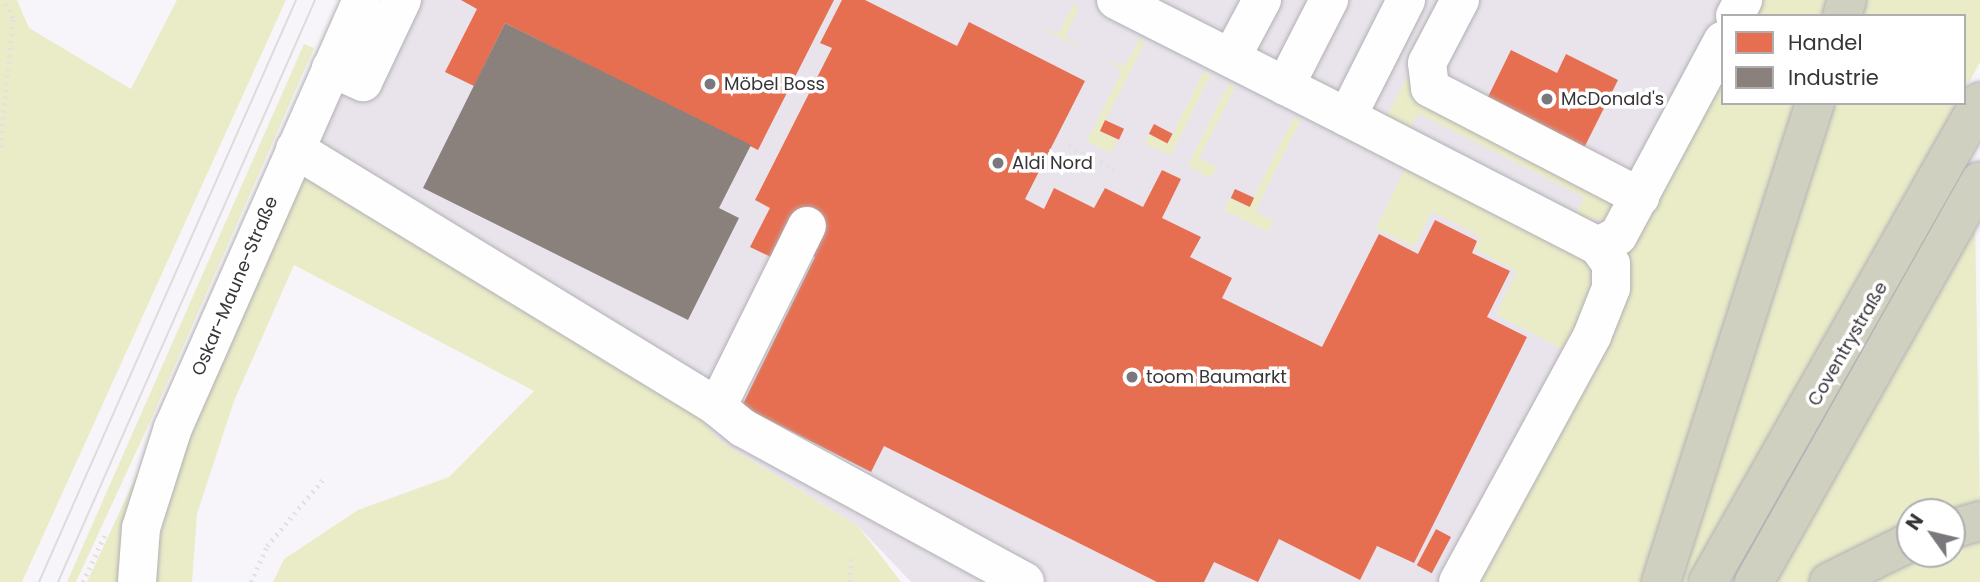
<!DOCTYPE html>
<meta charset="utf-8">
<style>
body{margin:0}
#map{position:relative;width:1980px;height:582px;overflow:hidden;background:#f7f5f9;font-family:Poppins,sans-serif}
div>[style]{position:absolute}
.built>*{inset:0;background:#e9e4ec}
.green>*{inset:0;background:#eaecc8}
.shops>*{inset:0;background:#e76f51;transform-origin:0 0}
.industry>*{inset:0;background:#8a817c}
.path>*{height:4.5px;margin-top:-2.25px;transform-origin:0;background:repeating-linear-gradient(90deg,#e2e1e2 0 2px,transparent 0 7px)}
.roads{filter:drop-shadow(0 0 2px #b2b0b4) drop-shadow(0 0 2px #b2b0b4)}
.minor>*{height:38px;margin:-19px;padding:0 19px;transform-origin:19px;border-radius:19px;background:#fefefe}
.highway>*{height:38px;margin:-19px;padding:0 19px;transform-origin:19px;border-radius:19px;background:#cfd0bf}
.tram>*{height:2px;margin:-1px;padding:0 1px;transform-origin:1px;border-radius:1px;background:#dddcdd}
.dots>*{width:19px;height:19px;translate:-50% -50%;box-sizing:border-box;border:4px solid #fff;border-radius:50%}
span{translate:-50% -50%;white-space:nowrap;text-align:center;line-height:1.15;-webkit-text-stroke:7px #fff;paint-order:stroke}
.poi-label{font-size:18px;color:#373538}
.left{translate:0 -50%;text-align:left}
.street-label{font-size:18px;color:#373538}
.legend{position:absolute;left:1721px;top:14px;width:245px;height:91px;box-sizing:border-box;background:#fff;border:2px solid #afaeaf;margin:0;padding:9px 12px;list-style:none;font-size:21px;color:#373538}
.legend li{display:flex;align-items:center;gap:14px;height:35px}
.legend b{width:35px;border:2px solid #afaeaf}
.north{position:absolute;left:1896px;top:498px;width:70px;height:70px;box-sizing:border-box;background:#fff;border:2px solid #afaeaf;border-radius:50%;rotate:304deg;font-size:19px;font-weight:700;line-height:28px;text-align:center;color:#373538}
.north::after{content:'';display:block;margin:auto;width:24px;height:32px;background:#7a787c;clip-path:polygon(50% 0,100% 100%,50% 72%,0 100%)}
</style>
<div id="map">
<div class="built">
<i style="clip-path:polygon(380px 0,1759px 0,1723px 16px,1723px 71px,1476px 582px,911px 582px,858px 526px,720px 441px,697px 415px,300px 170px)"></i>
</div>
<div class="green">
<i style="clip-path:polygon(0 0,17px 0,29px 28px,131px 89px,177px 0,286px 0,22px 582px,0 582px)"></i>
<i style="clip-path:polygon(1759px 0,1834px 0,1829px 16px,1751px 16px)"></i>
<i style="clip-path:polygon(1857px 0,1980px 0,1980px 62px,1964px 92px,1964px 16px,1852px 16px)"></i>
<i style="clip-path:polygon(1074px 4px,1079px 7px,1065px 37px,1081px 49px,1039px 27px,1058px 34px)"></i>
<i style="clip-path:polygon(1140px 38px,1145px 42px,1100px 131px,1118px 141px,1111px 153px,1087px 141px,1122px 71px,1104px 59px,1124px 67px)"></i>
<i style="clip-path:polygon(304px 44px,314px 48px,149px 424px,76px 582px,67px 582px)"></i>
<i style="clip-path:polygon(1413px 66px,1615px 205px,1604px 221px,1575px 215px,1584px 197px,1418px 113px,1409px 131px,1386px 118px)"></i>
<i style="clip-path:polygon(1204px 71px,1211px 74px,1171px 155px,1145px 144px,1149px 134px,1168px 143px)"></i>
<i style="clip-path:polygon(1723px 71px,1723px 103px,1801px 103px,1646px 582px,1476px 582px,1624px 260px)"></i>
<i style="clip-path:polygon(1229px 83px,1235px 88px,1199px 158px,1217px 168px,1210px 178px,1188px 165px)"></i>
<i style="clip-path:polygon(1825px 103px,1958px 103px,1738px 499px,1687px 582px,1671px 582px)"></i>
<i style="clip-path:polygon(1294px 117px,1301px 120px,1255px 211px,1274px 221px,1268px 232px,1224px 210px,1230px 198px,1249px 207px)"></i>
<i style="clip-path:polygon(1346px 132px,1579px 254px,1590px 268px,1591px 298px,1564px 350px,1496px 314px,1517px 271px,1476px 250px,1479px 236px,1432px 211px,1414px 247px,1376px 228px,1405px 169px,1343px 138px)"></i>
<i style="clip-path:polygon(300px 170px,697px 415px,720px 441px,858px 526px,901px 582px,273px 582px,284px 559px,358px 510px,449px 477px,534px 391px,294px 265px,234px 401px,197px 514px,192px 582px,152px 582px,170px 482px)"></i>
<i style="clip-path:polygon(1975px 220px,1980px 509px,1910px 512px,1910px 530px,1810px 582px,1768px 582px)"></i>
<i style="clip-path:polygon(147px 453px,122px 582px,87px 582px)"></i>
<i style="clip-path:polygon(1980px 532px,1980px 582px,1849px 582px,1910px 554px,1952px 554px,1952px 538px)"></i>
</div>
<div class="shops">
<i style="clip-path:polygon(461px 0,834px 0,758px 150px,505px 23px,474px 86px,445px 72px,477px 9px)"></i>
<i style="clip-path:polygon(842px 0,865px 0,957px 46px,969px 22px,1085px 81px,1025px 199px,1044px 209px,1054px 188px,1094px 208px,1105px 188px,1143px 207px,1162px 170px,1181px 179px,1162px 218px,1201px 237px,1190px 257px,1232px 278px,1222px 298px,1322px 347px,1379px 234px,1418px 254px,1435px 220px,1477px 241px,1472px 253px,1510px 271px,1487px 317px,1527px 337px,1414px 563px,1377px 546px,1360px 580px,1279px 539px,1258px 582px,1214px 562px,1204px 582px,1157px 582px,884px 446px,871px 472px,742px 406px,815px 257px,781px 241px,773px 258px,750px 247px,770px 208px,755px 200px,832px 48px,820px 43px)"></i>
<i style="clip-path:polygon(1511px 50px,1557px 73px,1566px 54px,1618px 80px,1580px 156px,1483px 107px)"></i>
<i style="left:1105px;top:120px;width:21px;height:12px;rotate:25deg"></i>
<i style="left:1154px;top:124px;width:21px;height:11px;rotate:28deg"></i>
<i style="left:1235px;top:189px;width:21px;height:10px;rotate:25deg"></i>
<i style="left:1436px;top:529px;width:17px;height:41px;rotate:28deg"></i>
</div>
<div class="industry">
<i style="clip-path:polygon(505px 23px,751px 145px,719px 208px,739px 218px,688px 320px,423px 188px)"></i>
</div>
<div class="path">
<i style="left:1069px;top:146px;width:56px;rotate:26.6deg"></i>
<i style="left:0;top:147px;width:130px;rotate:-84.2deg"></i>
<i style="left:13px;top:18px;width:21px;rotate:-119deg"></i>
<i style="left:83px;top:582px;width:55px;rotate:-65.3deg"></i>
<i style="left:251px;top:582px;width:39px;rotate:-66deg"></i>
<i style="left:267px;top:546px;width:90px;rotate:-50deg"></i>
<i style="left:850px;top:582px;width:23px;rotate:-88deg"></i>
</div>
<div class="roads">
<div class="minor">
<i style="left:1116px;top:0;width:259px;rotate:26.9deg"></i>
<i style="left:1347px;top:117px;width:131px;rotate:-63.2deg"></i>
<i style="left:1460px;top:0;width:71px;rotate:117.6deg"></i>
<i style="left:1427px;top:63px;width:25px;rotate:83deg"></i>
<i style="left:1430px;top:88px;width:237px;rotate:27.4deg"></i>
<i style="left:1735px;top:16px;width:18px;rotate:-63deg"></i>
<i style="left:1231px;top:58px;width:66px;rotate:-61.9deg"></i>
<i style="left:331px;top:68px;width:35px;rotate:24deg"></i>
<i style="left:363px;top:82px;width:91px;rotate:-64.6deg"></i>
<i style="left:1285px;top:86px;width:97px;rotate:-62.9deg"></i>
<i style="left:1347px;top:117px;width:282px;rotate:27.2deg"></i>
<i style="left:1598px;top:246px;width:22px;rotate:-27deg"></i>
<i style="left:1618px;top:236px;width:222px;rotate:-61.8deg"></i>
<i style="left:295px;top:149px;width:495px;rotate:31.4deg"></i>
<i style="left:717px;top:407px;width:202px;rotate:-63.6deg"></i>
<i style="left:717px;top:407px;width:33px;rotate:39deg"></i>
<i style="left:743px;top:428px;width:321px;rotate:28.6deg"></i>
<i style="left:137px;top:582px;width:54px;rotate:-85.8deg"></i>
<i style="left:141px;top:528px;width:105px;rotate:-72.3deg"></i>
<i style="left:173px;top:428px;width:468px;rotate:-66.2deg"></i>
<i style="left:1458px;top:582px;width:280px;rotate:-61.4deg"></i>
<i style="left:1592px;top:336px;width:52px;rotate:-68.4deg"></i>
<i style="left:1611px;top:288px;width:24px;rotate:-90deg"></i>
<i style="left:1611px;top:264px;width:22px;rotate:-126deg"></i>
</div>
<div class="highway">
<i style="left:1842px;top:16px;width:17px;rotate:-73deg"></i>
<i style="left:1952px;top:529px;width:29px;rotate:-16deg"></i>
<i style="left:1661px;top:582px;width:503px;rotate:-72.18deg"></i>
<i style="left:1708px;top:582px;width:552px;rotate:-60.46deg"></i>
<i style="left:1754px;top:582px;width:460px;rotate:-60.6deg"></i>
<i style="left:1829px;top:582px;width:90px;rotate:-26.3deg"></i>
</div>
</div>
<div class="tram">
<i style="left:39px;top:582px;width:636px;rotate:-66.17deg"></i>
<i style="left:58px;top:582px;width:636px;rotate:-66.17deg"></i>
</div>
<div class="dots">
<i style="left:710px;top:84px;background:#7a787c"></i>
<i style="left:1547px;top:99px;background:#7a787c"></i>
<i style="left:998px;top:163px;background:#7a787c"></i>
<i style="left:1132px;top:377px;background:#7a787c"></i>
</div>
<div class="poi-label">
<span class="left" style="left:724px;top:84px">Möbel Boss</span>
<span class="left" style="left:1561px;top:99px">McDonald's</span>
<span class="left" style="left:1012px;top:163px">Aldi Nord</span>
<span class="left" style="left:1146px;top:377px">toom Baumarkt</span>
</div>
<div class="street-label">
<span style="left:235px;top:286px;rotate:-67deg">Oskar-Maune-Straße</span>
<span style="left:1848px;top:344px;rotate:-60deg">Coventrystraße</span>
</div>
<ul class="legend">
<li><b style="height:19px;background:#e76f51"></b>Handel</li>
<li><b style="height:19px;background:#8a817c"></b>Industrie</li>
</ul>
<div class="north">N</div>
</div>
